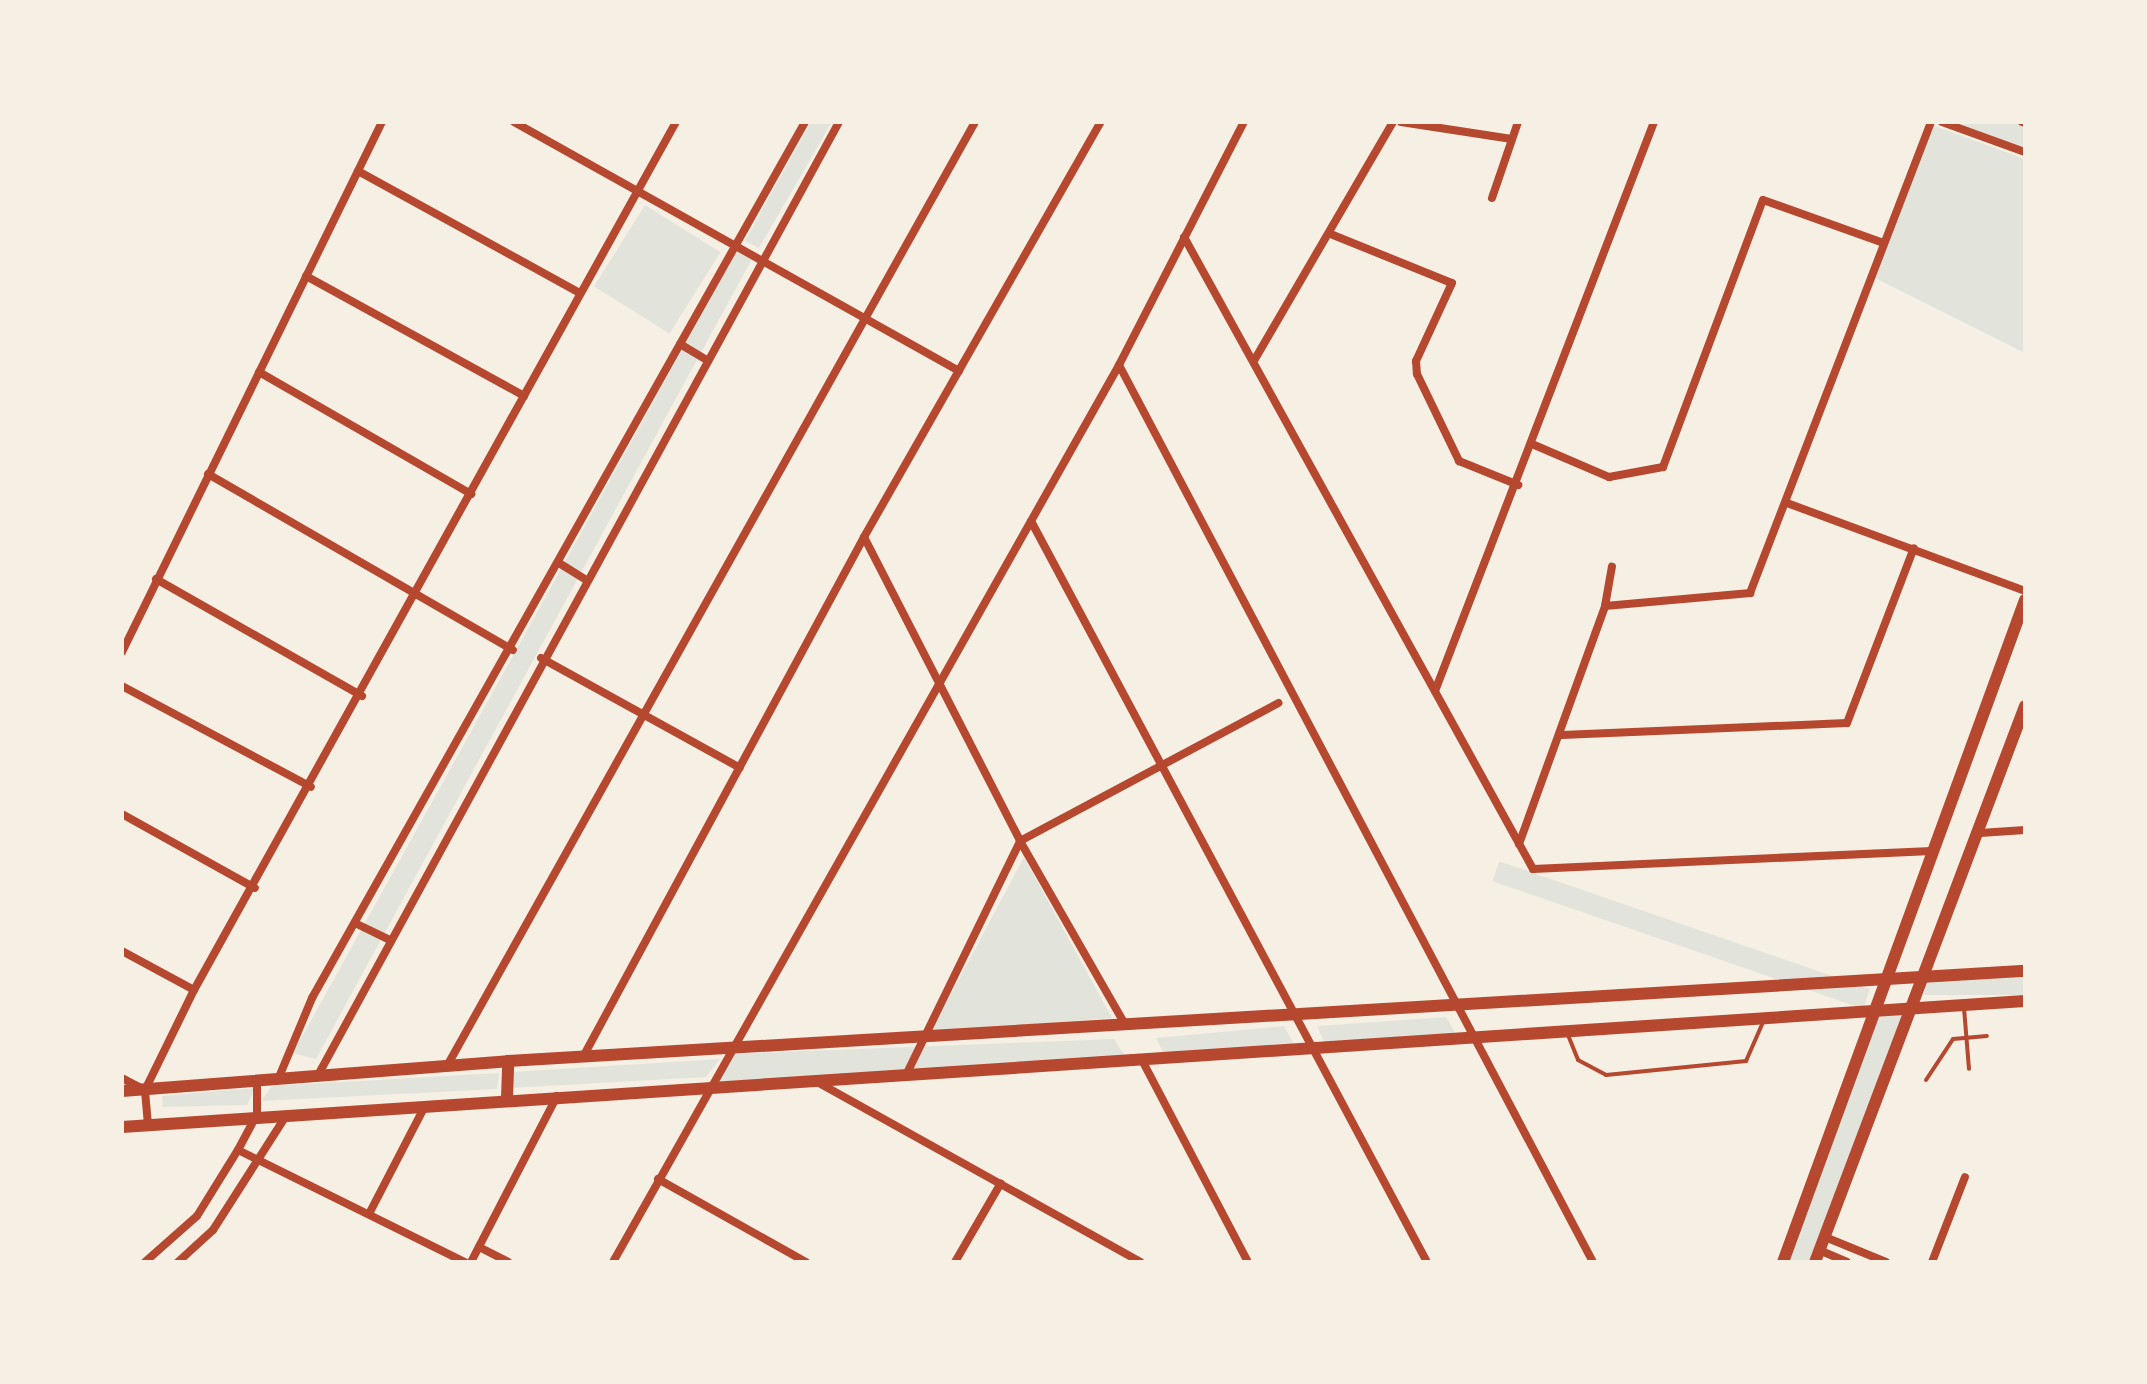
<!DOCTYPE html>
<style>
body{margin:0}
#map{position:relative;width:2147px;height:1384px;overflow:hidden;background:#f6efe4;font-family:Jost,sans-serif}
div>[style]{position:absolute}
.green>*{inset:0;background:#e2e4dc;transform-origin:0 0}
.service>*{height:4px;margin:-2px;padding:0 2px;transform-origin:2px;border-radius:2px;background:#b5482f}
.minor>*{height:8px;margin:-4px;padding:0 4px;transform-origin:4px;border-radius:4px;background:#b5482f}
.secondary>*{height:12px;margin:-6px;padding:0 6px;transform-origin:6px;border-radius:6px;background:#b5482f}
span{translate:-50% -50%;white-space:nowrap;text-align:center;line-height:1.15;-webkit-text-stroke:8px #f6efe4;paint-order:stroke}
.frame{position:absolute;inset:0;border:124px solid #f6efe4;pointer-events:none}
</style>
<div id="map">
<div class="green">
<i style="clip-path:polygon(811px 122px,832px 122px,759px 248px,745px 241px)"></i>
<i style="clip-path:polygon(1950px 122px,2013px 122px,2025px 127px,2025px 148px)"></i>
<i style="clip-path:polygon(1932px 125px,2025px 159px,2025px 353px,1875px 278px)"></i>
<i style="left:645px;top:205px;width:89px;height:96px;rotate:32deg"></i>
<i style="clip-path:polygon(737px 251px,752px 259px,316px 1059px,293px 1053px)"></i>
<i style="clip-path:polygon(1024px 857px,1112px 1018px,931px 1032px)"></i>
<i style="left:2025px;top:977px;width:18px;height:100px;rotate:90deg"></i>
<i style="left:1870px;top:989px;width:21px;height:392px;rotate:109deg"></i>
<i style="clip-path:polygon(1910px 1010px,1815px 1262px,1783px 1262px,1872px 1013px)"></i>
<i style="clip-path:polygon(1446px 1017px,1457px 1036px,1325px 1044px,1317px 1026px)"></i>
<i style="clip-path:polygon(1284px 1026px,1295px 1046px,1165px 1056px,1156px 1038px)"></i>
<i style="clip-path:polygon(1114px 1039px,1127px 1059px,713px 1084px,731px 1054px)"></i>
<i style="clip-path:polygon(720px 1059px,706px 1077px,510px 1088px,512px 1072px)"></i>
<i style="clip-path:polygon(499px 1073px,497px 1089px,261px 1101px,272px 1086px)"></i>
<i style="clip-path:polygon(255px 1088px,247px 1105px,163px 1107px,162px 1096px)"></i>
</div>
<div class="service">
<i style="left:1964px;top:1008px;width:61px;rotate:85.3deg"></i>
<i style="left:1568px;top:1035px;width:27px;rotate:68deg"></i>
<i style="left:1578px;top:1060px;width:32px;rotate:28deg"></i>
<i style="left:1606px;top:1075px;width:141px;rotate:-5.7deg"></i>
<i style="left:1746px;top:1061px;width:45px;rotate:-66.3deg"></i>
<i style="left:1926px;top:1080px;width:49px;rotate:-56.6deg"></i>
<i style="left:1953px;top:1039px;width:34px;rotate:-5deg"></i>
</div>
<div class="minor">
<i style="left:514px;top:122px;width:510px;rotate:29.23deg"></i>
<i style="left:1401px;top:122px;width:112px;rotate:8.7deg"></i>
<i style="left:1942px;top:122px;width:88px;rotate:19.9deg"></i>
<i style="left:2022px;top:122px;width:3px;rotate:18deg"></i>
<i style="left:358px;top:171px;width:251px;rotate:28.8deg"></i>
<i style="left:1492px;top:198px;width:80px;rotate:-71.1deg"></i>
<i style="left:1333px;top:235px;width:128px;rotate:22deg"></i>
<i style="left:1452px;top:283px;width:86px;rotate:114.8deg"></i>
<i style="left:1416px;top:361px;width:13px;rotate:86deg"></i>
<i style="left:1417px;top:374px;width:97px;rotate:64.2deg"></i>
<i style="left:1459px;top:461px;width:64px;rotate:22.1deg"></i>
<i style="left:1184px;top:237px;width:722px;rotate:61.09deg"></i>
<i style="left:1533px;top:869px;width:399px;rotate:-2.6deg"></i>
<i style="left:306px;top:276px;width:249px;rotate:28.8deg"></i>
<i style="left:680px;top:344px;width:29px;rotate:31deg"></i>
<i style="left:1255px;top:359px;width:274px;rotate:-59.8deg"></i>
<i style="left:1119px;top:365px;width:1015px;rotate:62.15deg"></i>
<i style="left:259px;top:372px;width:245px;rotate:29.9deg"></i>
<i style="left:1532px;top:444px;width:84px;rotate:23.2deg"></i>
<i style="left:1609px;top:477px;width:55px;rotate:-10.5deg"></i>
<i style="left:1663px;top:467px;width:285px;rotate:-69.5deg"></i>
<i style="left:1763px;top:200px;width:128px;rotate:19.6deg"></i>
<i style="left:208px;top:474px;width:352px;rotate:30deg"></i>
<i style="left:1787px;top:503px;width:254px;rotate:20.3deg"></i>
<i style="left:1031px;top:521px;width:840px;rotate:61.88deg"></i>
<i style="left:864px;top:537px;width:342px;rotate:62.8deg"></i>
<i style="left:1020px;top:841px;width:213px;rotate:60.2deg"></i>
<i style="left:559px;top:563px;width:31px;rotate:32deg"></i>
<i style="left:156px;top:579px;width:237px;rotate:29.6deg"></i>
<i style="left:1605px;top:606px;width:40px;rotate:-80deg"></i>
<i style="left:122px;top:652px;width:590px;rotate:-63.87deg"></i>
<i style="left:541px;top:658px;width:227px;rotate:28.9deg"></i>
<i style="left:122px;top:686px;width:214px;rotate:28.1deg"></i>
<i style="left:1435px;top:691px;width:610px;rotate:-68.95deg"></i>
<i style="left:1562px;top:735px;width:285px;rotate:-2.4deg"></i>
<i style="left:1847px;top:723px;width:187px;rotate:-69.1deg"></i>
<i style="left:122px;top:814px;width:152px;rotate:29.1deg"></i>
<i style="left:1980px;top:833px;width:45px;rotate:-3.8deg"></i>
<i style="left:1519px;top:844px;width:253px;rotate:-70.1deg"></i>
<i style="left:1605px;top:606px;width:146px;rotate:-5.1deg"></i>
<i style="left:1750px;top:593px;width:505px;rotate:-68.98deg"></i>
<i style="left:357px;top:924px;width:34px;rotate:26deg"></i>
<i style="left:122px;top:951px;width:82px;rotate:28.4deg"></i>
<i style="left:583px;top:1057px;width:591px;rotate:-61.61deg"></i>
<i style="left:864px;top:537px;width:478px;rotate:-60.3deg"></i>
<i style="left:1144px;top:1064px;width:224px;rotate:62.3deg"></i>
<i style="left:447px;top:1066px;width:1082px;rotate:-60.78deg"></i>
<i style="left:908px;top:1071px;width:256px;rotate:-64deg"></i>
<i style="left:1020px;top:841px;width:293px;rotate:-28.1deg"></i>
<i style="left:279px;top:1077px;width:86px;rotate:-67.3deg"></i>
<i style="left:312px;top:998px;width:1005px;rotate:-60.63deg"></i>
<i style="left:317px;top:1077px;width:1088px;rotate:-61.34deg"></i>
<i style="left:122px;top:1078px;width:21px;rotate:28deg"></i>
<i style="left:819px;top:1083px;width:368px;rotate:29.1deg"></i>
<i style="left:148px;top:1125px;width:35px;rotate:-95deg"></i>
<i style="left:145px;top:1090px;width:111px;rotate:-63.9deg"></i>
<i style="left:194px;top:990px;width:993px;rotate:-60.96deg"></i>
<i style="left:238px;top:1150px;width:253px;rotate:26.3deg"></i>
<i style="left:658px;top:1179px;width:170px;rotate:29.3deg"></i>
<i style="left:370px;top:1212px;width:119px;rotate:-62.6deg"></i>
<i style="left:1825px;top:1237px;width:66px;rotate:22.3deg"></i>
<i style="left:479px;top:1247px;width:33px;rotate:27deg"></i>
<i style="left:1819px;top:1250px;width:30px;rotate:23deg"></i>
<i style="left:145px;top:1262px;width:69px;rotate:-41.5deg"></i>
<i style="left:197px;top:1216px;width:78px;rotate:-58.2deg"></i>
<i style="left:238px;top:1150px;width:40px;rotate:-62deg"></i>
<i style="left:257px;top:1115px;width:35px;rotate:-90deg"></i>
<i style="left:178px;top:1262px;width:47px;rotate:-42.4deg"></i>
<i style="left:213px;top:1230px;width:135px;rotate:-57.4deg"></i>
<i style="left:471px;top:1262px;width:187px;rotate:-62.6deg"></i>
<i style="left:613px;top:1262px;width:1030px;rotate:-60.57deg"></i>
<i style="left:1119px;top:365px;width:273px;rotate:-62.8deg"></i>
<i style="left:955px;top:1262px;width:91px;rotate:-59.8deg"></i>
<i style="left:1932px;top:1262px;width:91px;rotate:-68.8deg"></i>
</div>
<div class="secondary">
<i style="left:122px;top:1091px;width:387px;rotate:-4.4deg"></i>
<i style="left:508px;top:1061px;width:1520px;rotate:-3.4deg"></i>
<i style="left:507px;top:1098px;width:37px;rotate:-88deg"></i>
<i style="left:122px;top:1127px;width:1907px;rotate:-3.79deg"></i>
<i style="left:1783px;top:1262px;width:705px;rotate:-69.92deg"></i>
<i style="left:1815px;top:1262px;width:594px;rotate:-69.31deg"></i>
</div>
<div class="frame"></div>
</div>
